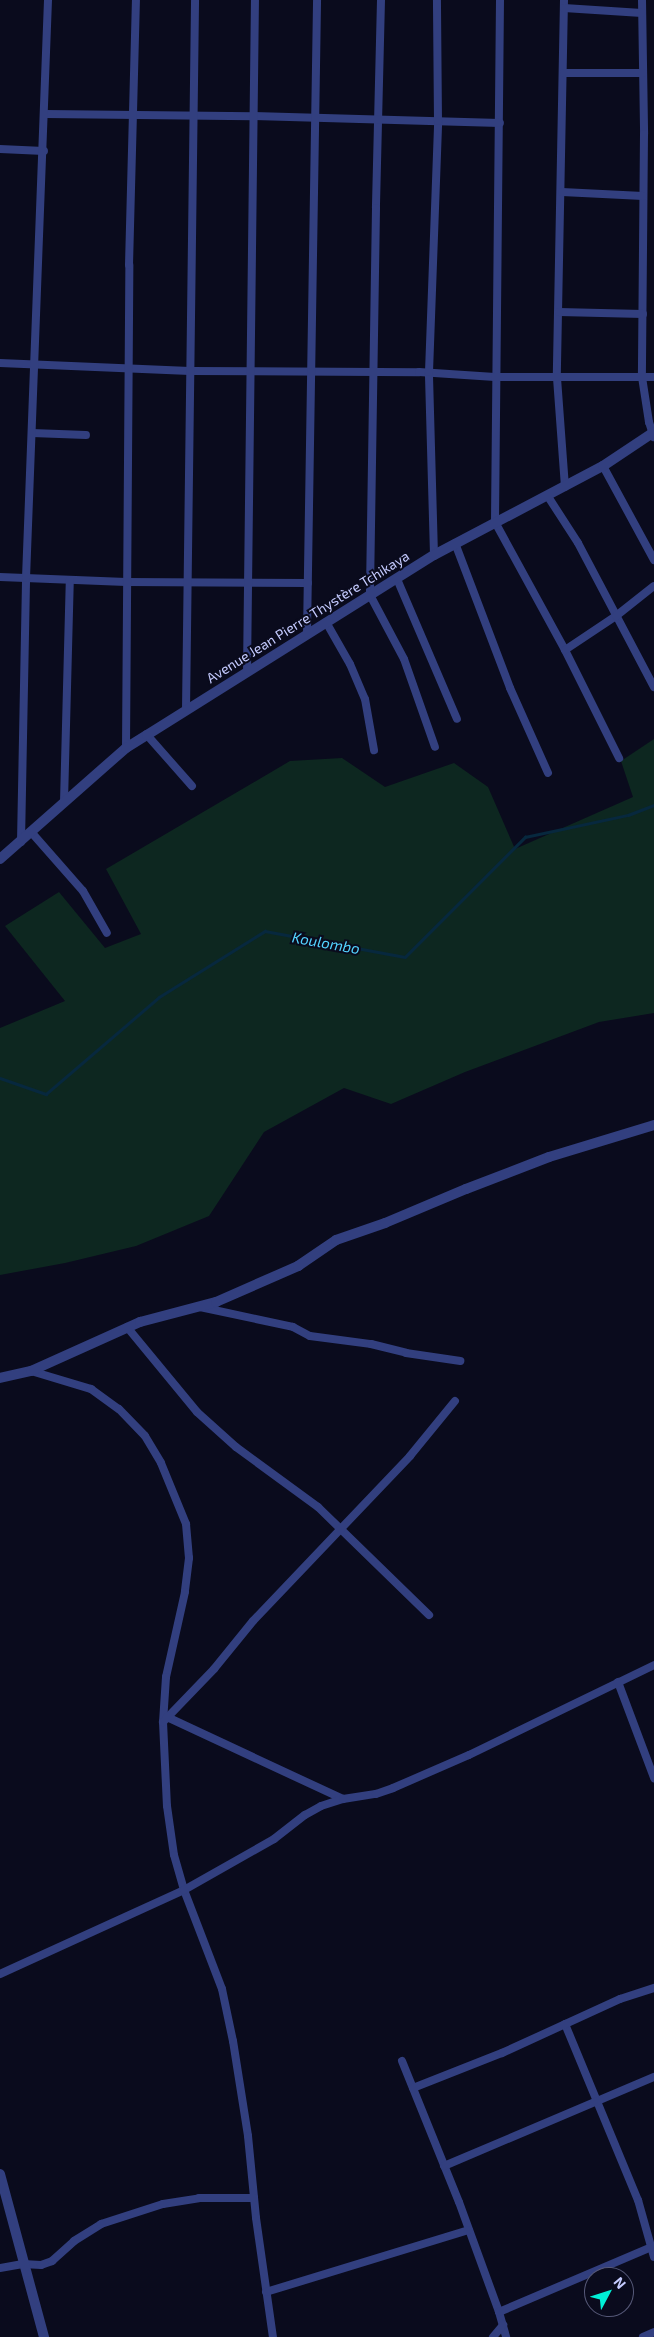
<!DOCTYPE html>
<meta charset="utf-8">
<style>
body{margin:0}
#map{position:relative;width:654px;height:2337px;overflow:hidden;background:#0a0b1d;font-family:"Exo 2",sans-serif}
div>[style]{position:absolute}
.green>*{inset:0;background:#0d2720}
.stream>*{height:2.5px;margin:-1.25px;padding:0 1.25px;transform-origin:1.25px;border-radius:1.25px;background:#07283e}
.minor>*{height:8px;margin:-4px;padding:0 4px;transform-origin:4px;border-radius:4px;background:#323f7f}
.tertiary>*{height:10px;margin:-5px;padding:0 5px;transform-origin:5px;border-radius:5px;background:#323f7f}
span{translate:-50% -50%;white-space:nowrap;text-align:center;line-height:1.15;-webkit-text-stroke:4px #0a0b1d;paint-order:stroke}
.street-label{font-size:14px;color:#c5cbff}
.water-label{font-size:15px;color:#53d3ff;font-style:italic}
.north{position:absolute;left:584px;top:2267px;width:50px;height:50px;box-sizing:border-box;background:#0a0b1d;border:1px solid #555877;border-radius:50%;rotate:50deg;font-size:14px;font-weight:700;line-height:20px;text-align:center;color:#c5cbff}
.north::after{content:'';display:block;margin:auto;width:18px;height:22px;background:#00f0d6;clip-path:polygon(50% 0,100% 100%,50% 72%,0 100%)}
</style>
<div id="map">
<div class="green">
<i style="clip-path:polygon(654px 739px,654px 1013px,599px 1022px,465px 1072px,391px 1104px,344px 1088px,264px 1132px,209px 1216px,136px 1246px,65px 1263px,0 1275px,0 1028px,65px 1001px,5px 926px,59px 892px,105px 948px,141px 934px,106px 869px,290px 761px,342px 758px,385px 787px,454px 763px,488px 787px,515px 849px,633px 797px,621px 761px)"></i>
</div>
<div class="stream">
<i style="left:0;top:1078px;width:49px;rotate:19.2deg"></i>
<i style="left:46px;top:1094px;width:149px;rotate:-40.6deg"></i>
<i style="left:159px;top:997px;width:125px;rotate:-31.9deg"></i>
<i style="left:265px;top:931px;width:142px;rotate:10.5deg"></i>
<i style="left:405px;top:957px;width:170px;rotate:-45deg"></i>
<i style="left:525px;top:837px;width:105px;rotate:-12.1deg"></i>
<i style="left:628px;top:815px;width:28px;rotate:-21deg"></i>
</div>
<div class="minor">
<i style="left:381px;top:0;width:208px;rotate:91.4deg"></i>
<i style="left:376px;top:208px;width:387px;rotate:90.9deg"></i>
<i style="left:370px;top:595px;width:72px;rotate:62deg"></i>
<i style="left:404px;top:659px;width:93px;rotate:70.6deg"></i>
<i style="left:500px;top:0;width:522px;rotate:90.55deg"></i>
<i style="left:495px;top:522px;width:146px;rotate:61.3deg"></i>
<i style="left:565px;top:650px;width:121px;rotate:63.4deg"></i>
<i style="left:564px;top:0;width:378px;rotate:91.1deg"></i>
<i style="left:557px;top:378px;width:109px;rotate:85.8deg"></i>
<i style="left:642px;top:0;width:134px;rotate:89.1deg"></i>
<i style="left:644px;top:134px;width:243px;rotate:90.5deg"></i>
<i style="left:642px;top:377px;width:46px;rotate:81.2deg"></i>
<i style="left:649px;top:422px;width:16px;rotate:72deg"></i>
<i style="left:564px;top:8px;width:78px;rotate:3.7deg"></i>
<i style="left:564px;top:73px;width:79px"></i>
<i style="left:45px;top:114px;width:208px;rotate:0.6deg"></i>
<i style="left:253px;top:116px;width:247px;rotate:1.6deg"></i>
<i style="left:0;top:149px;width:44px;rotate:2.6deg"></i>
<i style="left:562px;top:192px;width:81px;rotate:2.8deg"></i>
<i style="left:559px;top:312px;width:84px;rotate:1.4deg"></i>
<i style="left:0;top:363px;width:190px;rotate:2.4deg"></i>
<i style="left:190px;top:371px;width:229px;rotate:0.3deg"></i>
<i style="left:419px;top:372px;width:76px;rotate:3.8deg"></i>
<i style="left:495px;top:377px;width:159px"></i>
<i style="left:32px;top:433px;width:54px;rotate:2.1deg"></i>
<i style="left:603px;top:466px;width:107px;rotate:61.5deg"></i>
<i style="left:547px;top:495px;width:57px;rotate:57.1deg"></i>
<i style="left:578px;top:543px;width:163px;rotate:62.2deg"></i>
<i style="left:455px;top:543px;width:155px;rotate:69.2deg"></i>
<i style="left:510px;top:688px;width:93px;rotate:65.9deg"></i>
<i style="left:434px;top:555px;width:183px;rotate:-91.6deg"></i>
<i style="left:429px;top:372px;width:251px;rotate:-87.9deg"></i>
<i style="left:438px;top:121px;width:121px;rotate:-90.5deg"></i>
<i style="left:0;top:577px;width:126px;rotate:2.3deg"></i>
<i style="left:126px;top:582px;width:182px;rotate:0.3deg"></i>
<i style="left:397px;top:579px;width:152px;rotate:66.8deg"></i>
<i style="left:326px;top:622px;width:48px;rotate:60.3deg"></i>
<i style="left:350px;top:664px;width:38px;rotate:67deg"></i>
<i style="left:365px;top:699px;width:52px;rotate:80deg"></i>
<i style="left:307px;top:633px;width:633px;rotate:-89.09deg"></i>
<i style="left:565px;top:650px;width:61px;rotate:-33.7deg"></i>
<i style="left:616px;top:616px;width:48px;rotate:-38.3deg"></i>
<i style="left:247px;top:671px;width:671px;rotate:-89.32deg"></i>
<i style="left:186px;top:710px;width:710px;rotate:-89.27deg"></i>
<i style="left:147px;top:735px;width:68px;rotate:48.6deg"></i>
<i style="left:126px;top:748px;width:483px;rotate:-89.6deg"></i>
<i style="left:129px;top:265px;width:265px;rotate:-88.5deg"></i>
<i style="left:64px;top:802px;width:222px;rotate:-88.5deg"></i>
<i style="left:32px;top:833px;width:77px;rotate:48.7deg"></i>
<i style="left:83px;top:891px;width:48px;rotate:60.3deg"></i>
<i style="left:21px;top:842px;width:264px;rotate:-88.9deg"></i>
<i style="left:26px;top:578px;width:578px;rotate:-87.82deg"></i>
<i style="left:200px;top:1307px;width:95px;rotate:12.1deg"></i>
<i style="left:293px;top:1327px;width:19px;rotate:28deg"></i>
<i style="left:310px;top:1336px;width:62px;rotate:7.5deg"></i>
<i style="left:371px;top:1344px;width:36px;rotate:14deg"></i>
<i style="left:406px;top:1353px;width:55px;rotate:8.4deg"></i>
<i style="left:127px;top:1327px;width:110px;rotate:50.5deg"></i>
<i style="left:197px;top:1412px;width:52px;rotate:41.9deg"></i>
<i style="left:236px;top:1447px;width:102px;rotate:36.2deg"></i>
<i style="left:318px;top:1507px;width:155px;rotate:44.2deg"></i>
<i style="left:31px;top:1371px;width:63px;rotate:16.7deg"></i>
<i style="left:91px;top:1389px;width:34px;rotate:36deg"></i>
<i style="left:119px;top:1409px;width:37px;rotate:46deg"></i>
<i style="left:145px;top:1436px;width:31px;rotate:59deg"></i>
<i style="left:161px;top:1463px;width:66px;rotate:67.7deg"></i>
<i style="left:186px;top:1524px;width:34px;rotate:85deg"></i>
<i style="left:189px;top:1558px;width:34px;rotate:97deg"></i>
<i style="left:185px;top:1592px;width:87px;rotate:102.6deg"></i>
<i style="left:166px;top:1677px;width:45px;rotate:93.8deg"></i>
<i style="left:163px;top:1722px;width:84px;rotate:87.3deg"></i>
<i style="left:167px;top:1806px;width:49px;rotate:81.9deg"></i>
<i style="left:174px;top:1855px;width:36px;rotate:74deg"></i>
<i style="left:184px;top:1890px;width:106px;rotate:69deg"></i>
<i style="left:222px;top:1989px;width:53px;rotate:78.1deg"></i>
<i style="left:233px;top:2041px;width:96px;rotate:81deg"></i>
<i style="left:248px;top:2136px;width:82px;rotate:84.4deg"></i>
<i style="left:256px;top:2218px;width:120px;rotate:81.9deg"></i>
<i style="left:618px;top:1682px;width:103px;rotate:69.4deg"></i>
<i style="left:167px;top:1717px;width:194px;rotate:25deg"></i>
<i style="left:163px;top:1722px;width:74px;rotate:-46.1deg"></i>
<i style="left:214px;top:1669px;width:62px;rotate:-50.9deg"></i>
<i style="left:253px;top:1621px;width:228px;rotate:-46.4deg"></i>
<i style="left:410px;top:1456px;width:71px;rotate:-50.7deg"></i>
<i style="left:0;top:1974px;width:202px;rotate:-24.5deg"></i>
<i style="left:184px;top:1890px;width:103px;rotate:-29.5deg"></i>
<i style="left:274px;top:1839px;width:39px;rotate:-38deg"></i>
<i style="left:305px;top:1815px;width:18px;rotate:-29deg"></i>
<i style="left:321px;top:1806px;width:23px;rotate:-18deg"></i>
<i style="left:343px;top:1799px;width:33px;rotate:-9deg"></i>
<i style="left:376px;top:1794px;width:18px;rotate:-19deg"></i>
<i style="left:393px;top:1788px;width:83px;rotate:-23.5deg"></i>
<i style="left:469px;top:1755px;width:206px;rotate:-25.9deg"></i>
<i style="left:565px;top:2024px;width:191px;rotate:67.5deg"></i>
<i style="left:638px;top:2200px;width:59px;rotate:74.3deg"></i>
<i style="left:402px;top:2061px;width:152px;rotate:68deg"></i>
<i style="left:459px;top:2202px;width:117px;rotate:70deg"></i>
<i style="left:499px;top:2312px;width:26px;rotate:74deg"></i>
<i style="left:413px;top:2088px;width:96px;rotate:-21.5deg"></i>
<i style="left:502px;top:2053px;width:130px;rotate:-24.6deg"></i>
<i style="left:620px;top:1999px;width:36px;rotate:-18deg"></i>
<i style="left:444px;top:2166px;width:228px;rotate:-23deg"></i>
<i style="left:0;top:2268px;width:23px;rotate:-10deg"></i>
<i style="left:23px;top:2264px;width:18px;rotate:3deg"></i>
<i style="left:41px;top:2265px;width:12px;rotate:-20deg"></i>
<i style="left:52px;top:2261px;width:30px;rotate:-42deg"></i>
<i style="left:74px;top:2241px;width:32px;rotate:-32deg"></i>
<i style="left:101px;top:2224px;width:65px;rotate:-17.9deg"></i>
<i style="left:163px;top:2204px;width:36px;rotate:-9deg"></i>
<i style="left:199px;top:2198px;width:55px"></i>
<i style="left:266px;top:2292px;width:212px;rotate:-17deg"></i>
<i style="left:499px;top:2312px;width:168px;rotate:-23.1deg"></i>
<i style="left:493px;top:2337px;width:16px;rotate:-50deg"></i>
<i style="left:643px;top:2337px;width:12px;rotate:-24deg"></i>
</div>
<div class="tertiary">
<i style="left:0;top:859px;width:168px;rotate:-41.4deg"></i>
<i style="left:126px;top:748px;width:25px;rotate:-32deg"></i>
<i style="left:147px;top:735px;width:339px;rotate:-32.1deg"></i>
<i style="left:434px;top:555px;width:191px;rotate:-27.8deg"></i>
<i style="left:603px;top:466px;width:61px;rotate:-33.7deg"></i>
<i style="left:0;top:1378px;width:32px;rotate:-13deg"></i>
<i style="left:31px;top:1371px;width:120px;rotate:-24.2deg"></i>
<i style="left:140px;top:1322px;width:79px;rotate:-14.7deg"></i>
<i style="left:216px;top:1302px;width:90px;rotate:-23.7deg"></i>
<i style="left:298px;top:1266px;width:46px;rotate:-34.4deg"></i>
<i style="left:336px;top:1240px;width:52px;rotate:-19.1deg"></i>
<i style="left:385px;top:1223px;width:88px;rotate:-22.8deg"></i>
<i style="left:466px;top:1189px;width:89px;rotate:-21.1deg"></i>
<i style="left:549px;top:1157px;width:110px;rotate:-16.9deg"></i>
<i style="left:0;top:2174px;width:169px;rotate:74.9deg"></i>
</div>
<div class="street-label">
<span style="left:308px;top:617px;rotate:-32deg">Avenue Jean Pierre Thystère Tchikaya</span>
</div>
<div class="water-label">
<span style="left:326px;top:943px;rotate:10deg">Koulombo</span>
</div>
<div class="north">N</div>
</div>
